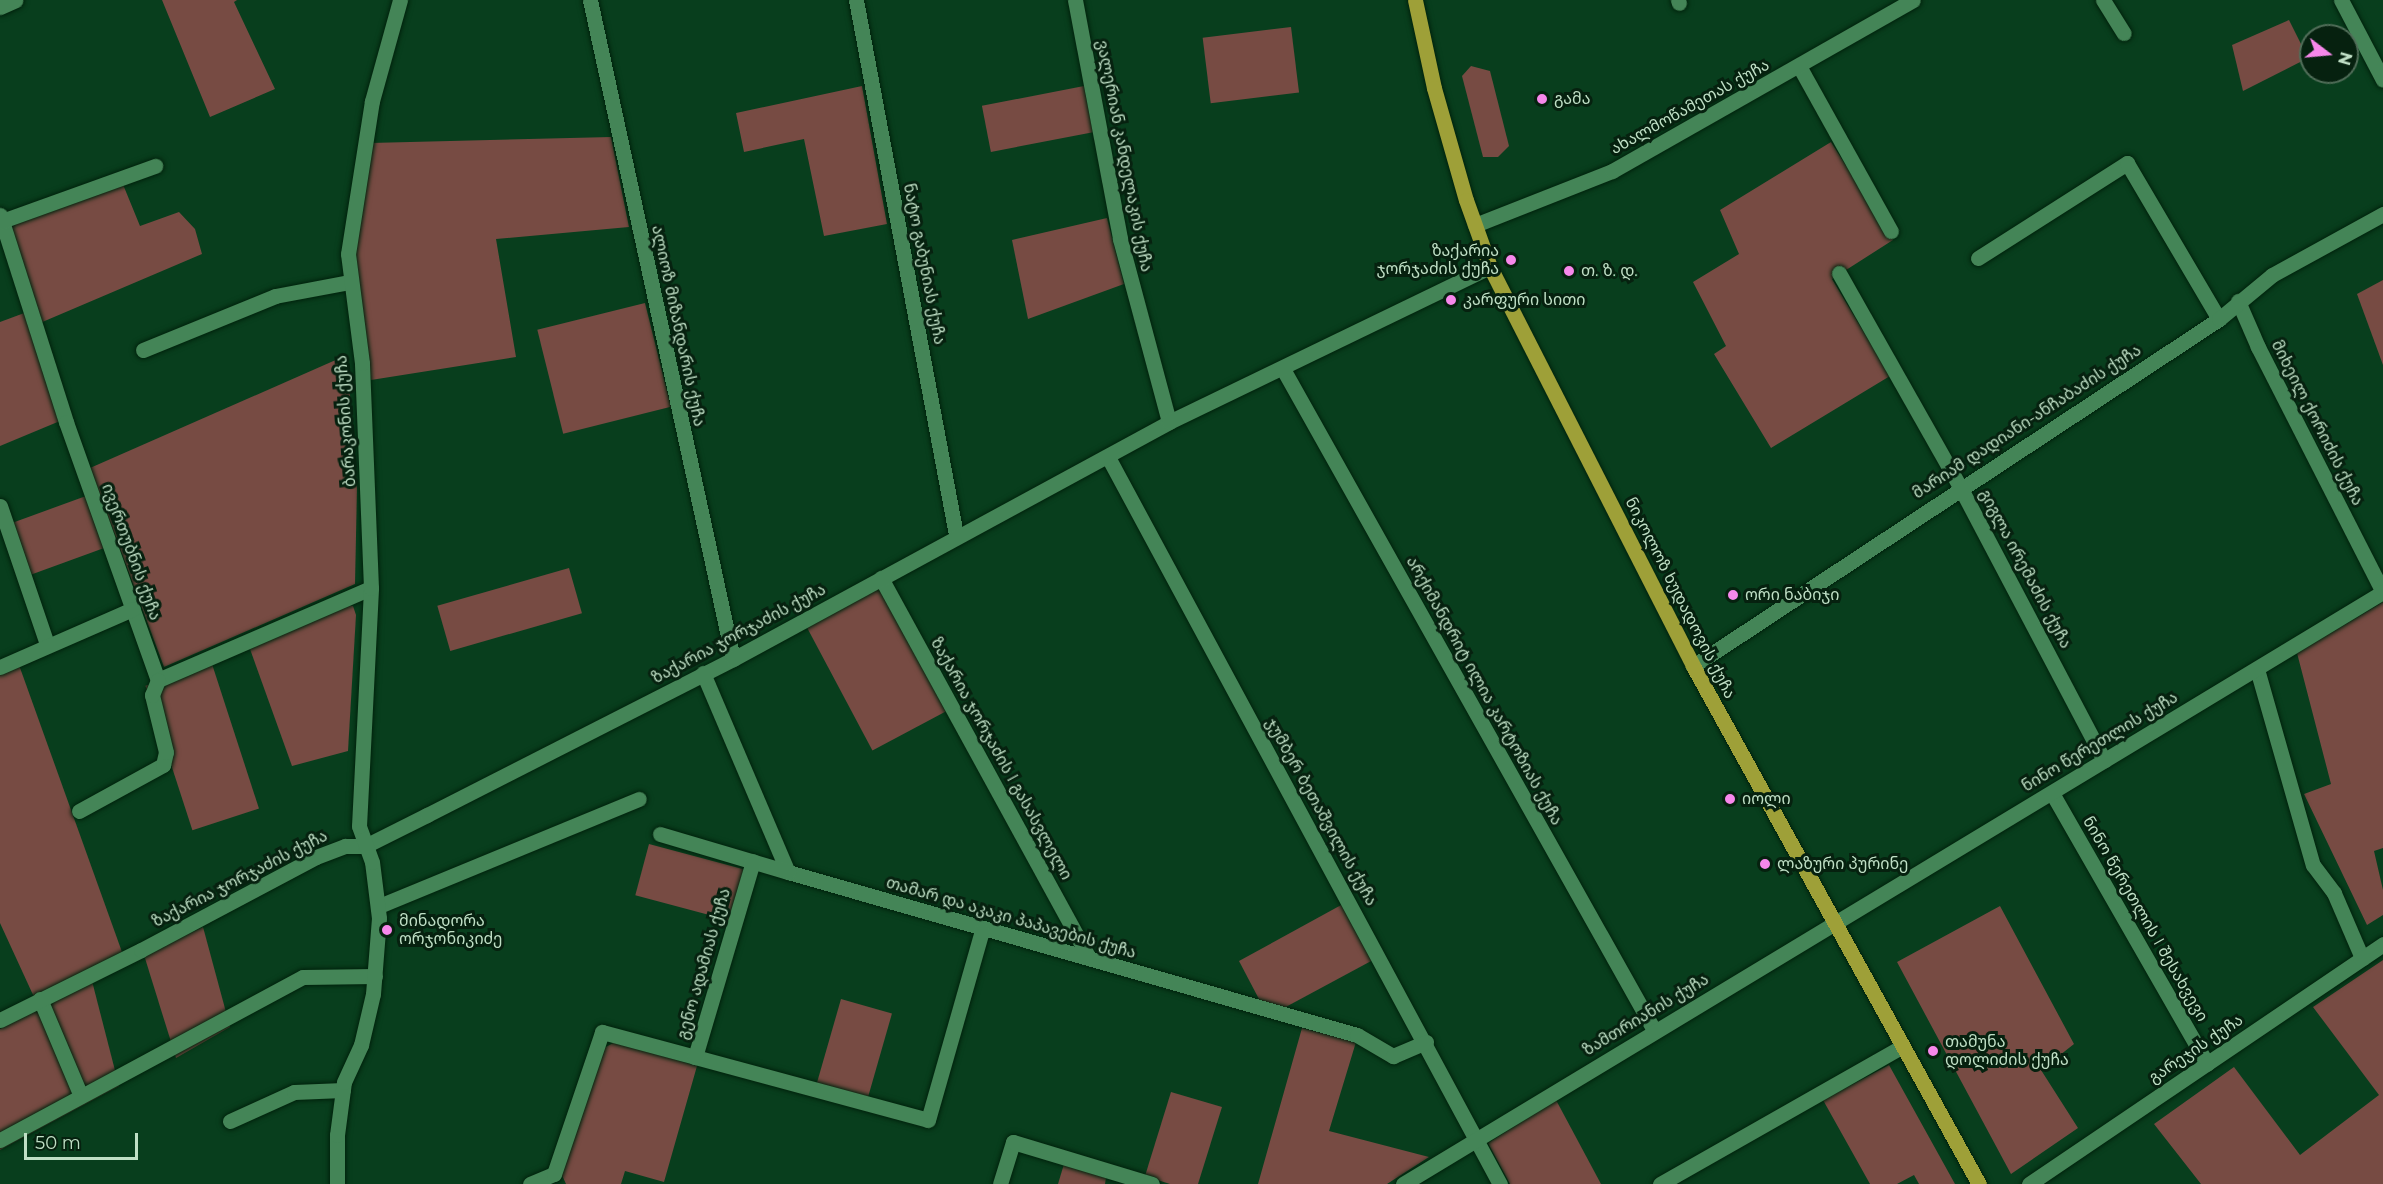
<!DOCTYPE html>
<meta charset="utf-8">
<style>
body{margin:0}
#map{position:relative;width:2383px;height:1184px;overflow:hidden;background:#083e1d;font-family:Montserrat,"Noto Sans Georgian",sans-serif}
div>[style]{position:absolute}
.green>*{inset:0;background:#774b43;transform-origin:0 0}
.roads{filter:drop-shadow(0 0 2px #00220c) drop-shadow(0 0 2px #00220c)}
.minor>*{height:15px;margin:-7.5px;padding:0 7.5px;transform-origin:7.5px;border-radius:7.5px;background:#448557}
.major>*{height:15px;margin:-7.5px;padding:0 7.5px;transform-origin:7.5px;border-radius:7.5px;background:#9ea038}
.dots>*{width:16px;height:16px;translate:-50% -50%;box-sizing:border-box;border:3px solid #06210f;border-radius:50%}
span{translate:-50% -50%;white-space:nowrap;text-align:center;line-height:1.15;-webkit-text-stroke:6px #06210f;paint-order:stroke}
.poi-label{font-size:16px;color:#bfdfc5}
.left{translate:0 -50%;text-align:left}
.right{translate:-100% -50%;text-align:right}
.street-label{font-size:16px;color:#bfdfc5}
.north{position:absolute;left:2299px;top:24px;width:60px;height:60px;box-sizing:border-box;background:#06210f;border:2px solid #506d58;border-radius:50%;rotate:106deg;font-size:16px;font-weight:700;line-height:24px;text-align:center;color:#bfdfc5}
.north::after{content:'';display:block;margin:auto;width:21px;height:27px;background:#f788eb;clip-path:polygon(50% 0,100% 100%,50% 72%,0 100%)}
.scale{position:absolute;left:24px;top:1133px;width:114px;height:27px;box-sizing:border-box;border:3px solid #bfdfc5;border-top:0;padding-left:8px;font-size:18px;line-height:21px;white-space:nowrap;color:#bfdfc5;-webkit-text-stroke:4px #06210f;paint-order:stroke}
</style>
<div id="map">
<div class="green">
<i style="clip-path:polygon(162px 0,237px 0,234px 2px,275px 89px,210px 117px)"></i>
<i style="clip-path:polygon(2289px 20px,2308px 58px,2243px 91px,2232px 45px)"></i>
<i style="left:1291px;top:27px;width:66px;height:89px;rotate:83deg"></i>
<i style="clip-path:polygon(1471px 66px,1490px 71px,1509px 146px,1498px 157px,1483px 157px,1462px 76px)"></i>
<i style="clip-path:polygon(862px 86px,887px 224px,824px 236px,804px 139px,744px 152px,736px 113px)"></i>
<i style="left:1084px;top:86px;width:47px;height:104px;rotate:79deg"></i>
<i style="clip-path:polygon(611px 137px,629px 227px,496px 239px,516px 357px,371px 380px,356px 312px,351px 259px,370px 143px)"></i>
<i style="clip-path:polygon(1831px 142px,1893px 240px,1832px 279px,1890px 376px,1771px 448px,1714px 354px,1726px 346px,1693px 282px,1739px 254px,1720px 210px)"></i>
<i style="clip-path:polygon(122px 182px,140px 226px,179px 212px,195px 229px,202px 254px,40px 323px,9px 224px)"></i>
<i style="clip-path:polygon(1107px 218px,1124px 284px,1028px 319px,1012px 240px)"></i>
<i style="clip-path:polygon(2383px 280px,2383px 365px,2357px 294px)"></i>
<i style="left:645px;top:303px;width:107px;height:111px;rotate:76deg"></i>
<i style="clip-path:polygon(27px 312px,60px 421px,0 446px,0 322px)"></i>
<i style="clip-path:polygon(347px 355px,357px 489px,355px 584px,164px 667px,90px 468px)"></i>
<i style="left:86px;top:496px;width:55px;height:81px;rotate:70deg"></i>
<i style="left:569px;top:568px;width:47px;height:137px;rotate:74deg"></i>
<i style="left:880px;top:588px;width:140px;height:83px;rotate:62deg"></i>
<i style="clip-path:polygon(2383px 602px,2383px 848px,2374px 851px,2383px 890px,2383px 915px,2367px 925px,2304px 794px,2331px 784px,2297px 653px)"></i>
<i style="clip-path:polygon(345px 604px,353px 606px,356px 615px,348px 751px,292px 766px,250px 649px)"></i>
<i style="left:212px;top:664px;width:152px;height:70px;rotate:72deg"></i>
<i style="clip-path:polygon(19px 665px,122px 952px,34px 997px,0 923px,0 675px)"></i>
<i style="left:649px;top:844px;width:98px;height:53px;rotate:15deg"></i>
<i style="clip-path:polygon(1343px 904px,1373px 960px,1282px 1009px,1260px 1001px,1239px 961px)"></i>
<i style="clip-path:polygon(2000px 906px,2074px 1044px,2041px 1070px,2078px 1128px,2011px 1174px,1897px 962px)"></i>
<i style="clip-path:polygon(203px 927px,230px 1027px,176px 1058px,144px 955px)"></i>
<i style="clip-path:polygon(2383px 960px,2383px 1184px,2201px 1184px,2154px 1124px,2234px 1067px,2300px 1155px,2379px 1095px,2313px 1007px)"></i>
<i style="clip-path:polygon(92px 981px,119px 1086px,0 1150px,0 1029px)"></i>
<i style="left:841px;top:999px;width:53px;height:89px;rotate:16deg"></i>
<i style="clip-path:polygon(1302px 1028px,1356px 1042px,1329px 1131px,1429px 1157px,1387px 1184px,1258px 1184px)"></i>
<i style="clip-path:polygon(615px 1042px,697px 1066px,664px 1182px,625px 1171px,621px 1184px,566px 1184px,561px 1173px,602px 1049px)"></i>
<i style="clip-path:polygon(1889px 1065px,1955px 1184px,1919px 1184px,1914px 1175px,1897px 1184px,1870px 1184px,1823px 1100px)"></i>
<i style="clip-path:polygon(1171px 1092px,1222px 1107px,1198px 1184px,1170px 1184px,1145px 1176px)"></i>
<i style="clip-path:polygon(1556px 1100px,1601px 1184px,1510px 1184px,1488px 1143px)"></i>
<i style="clip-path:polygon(1064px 1164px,1106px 1178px,1105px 1184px,1058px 1184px)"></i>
</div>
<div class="roads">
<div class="minor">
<i style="left:590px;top:0;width:674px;rotate:77.76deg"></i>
<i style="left:856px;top:0;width:544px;rotate:79.41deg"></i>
<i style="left:1075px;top:0;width:243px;rotate:79.3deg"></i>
<i style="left:1120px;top:239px;width:189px;rotate:75deg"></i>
<i style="left:1678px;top:0;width:3px;rotate:72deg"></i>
<i style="left:2103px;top:0;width:39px;rotate:58deg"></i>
<i style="left:2341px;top:0;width:90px;rotate:62.3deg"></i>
<i style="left:0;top:7px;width:17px;rotate:-24deg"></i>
<i style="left:1799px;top:66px;width:189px;rotate:60.9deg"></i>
<i style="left:0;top:215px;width:217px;rotate:72.3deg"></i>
<i style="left:66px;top:422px;width:274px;rotate:70.4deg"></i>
<i style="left:158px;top:680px;width:232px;rotate:-23.4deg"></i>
<i style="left:2px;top:221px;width:163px;rotate:-19.8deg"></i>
<i style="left:1475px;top:225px;width:147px;rotate:-21.5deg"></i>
<i style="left:1612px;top:171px;width:346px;rotate:-29.6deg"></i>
<i style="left:1978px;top:258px;width:177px;rotate:-32.5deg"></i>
<i style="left:2127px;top:163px;width:181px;rotate:59.5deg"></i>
<i style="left:1839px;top:273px;width:246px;rotate:60.5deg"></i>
<i style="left:1960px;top:487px;width:309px;rotate:62.2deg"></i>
<i style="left:2238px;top:301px;width:50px;rotate:66.5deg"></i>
<i style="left:2258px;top:347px;width:275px;rotate:63deg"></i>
<i style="left:143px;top:350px;width:143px;rotate:-22.2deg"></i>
<i style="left:275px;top:296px;width:75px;rotate:-10.7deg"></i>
<i style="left:1283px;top:369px;width:758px;rotate:60.7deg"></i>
<i style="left:1108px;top:457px;width:826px;rotate:61.67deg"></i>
<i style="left:0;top:506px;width:146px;rotate:71.2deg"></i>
<i style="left:881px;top:578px;width:433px;rotate:61.3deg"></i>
<i style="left:1693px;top:666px;width:630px;rotate:-33.41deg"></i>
<i style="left:2219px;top:319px;width:69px;rotate:-39.7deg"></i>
<i style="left:2272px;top:275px;width:127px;rotate:-28.8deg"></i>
<i style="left:0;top:667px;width:145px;rotate:-23.6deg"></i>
<i style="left:2257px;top:669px;width:204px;rotate:74.1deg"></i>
<i style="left:2313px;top:865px;width:35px;rotate:53deg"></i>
<i style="left:2334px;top:893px;width:71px;rotate:66.7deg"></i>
<i style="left:703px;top:673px;width:216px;rotate:66.9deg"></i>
<i style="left:788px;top:872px;width:592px;rotate:15.99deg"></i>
<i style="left:1357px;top:1035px;width:42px;rotate:30.3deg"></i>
<i style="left:1393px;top:1056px;width:36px;rotate:-23deg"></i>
<i style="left:2052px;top:793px;width:312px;rotate:60.2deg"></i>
<i style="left:79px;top:811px;width:96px;rotate:-28.7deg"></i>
<i style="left:163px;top:765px;width:13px;rotate:-77deg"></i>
<i style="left:166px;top:752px;width:59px;rotate:-103.8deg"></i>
<i style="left:152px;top:695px;width:16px;rotate:-68deg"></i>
<i style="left:660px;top:834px;width:134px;rotate:16.5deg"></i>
<i style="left:379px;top:906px;width:281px;rotate:-22.4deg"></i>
<i style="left:40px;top:999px;width:105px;rotate:67.1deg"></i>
<i style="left:0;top:1020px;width:157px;rotate:-26.4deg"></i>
<i style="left:141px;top:950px;width:198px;rotate:-28deg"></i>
<i style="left:316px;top:857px;width:31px;rotate:-21deg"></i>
<i style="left:345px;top:846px;width:20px"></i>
<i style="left:365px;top:846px;width:69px;rotate:-26.6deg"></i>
<i style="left:427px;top:815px;width:343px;rotate:-27deg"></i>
<i style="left:733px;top:659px;width:496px;rotate:-28.5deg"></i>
<i style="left:1169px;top:422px;width:356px;rotate:-25.8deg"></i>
<i style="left:695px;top:1057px;width:241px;rotate:15.1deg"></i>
<i style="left:928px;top:1120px;width:197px;rotate:-74.1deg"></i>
<i style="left:230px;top:1121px;width:70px;rotate:-24.4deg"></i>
<i style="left:294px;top:1092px;width:49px;rotate:-2.3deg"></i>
<i style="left:0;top:1140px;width:344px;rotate:-28.3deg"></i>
<i style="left:303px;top:977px;width:72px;rotate:-0.8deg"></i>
<i style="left:337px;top:1184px;width:49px;rotate:-90deg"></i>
<i style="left:337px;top:1135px;width:53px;rotate:-82.5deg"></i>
<i style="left:344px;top:1082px;width:41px;rotate:-65.3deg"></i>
<i style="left:361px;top:1045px;width:52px;rotate:-76.8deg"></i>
<i style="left:373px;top:994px;width:76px;rotate:-85.5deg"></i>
<i style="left:379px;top:918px;width:56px;rotate:-97.1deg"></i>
<i style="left:372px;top:862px;width:38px;rotate:-110deg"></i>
<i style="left:359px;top:826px;width:238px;rotate:-87.1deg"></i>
<i style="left:371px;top:588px;width:225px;rotate:-92.3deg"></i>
<i style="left:362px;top:363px;width:110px;rotate:-97.3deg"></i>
<i style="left:348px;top:254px;width:155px;rotate:-81.1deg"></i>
<i style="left:372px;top:101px;width:105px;rotate:-74.5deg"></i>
<i style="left:530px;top:1184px;width:26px;rotate:-23deg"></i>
<i style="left:554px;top:1174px;width:150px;rotate:-71.3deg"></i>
<i style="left:602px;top:1032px;width:96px;rotate:15deg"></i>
<i style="left:695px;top:1057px;width:204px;rotate:-73.5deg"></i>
<i style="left:1000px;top:1184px;width:44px;rotate:-72.8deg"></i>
<i style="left:1013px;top:1142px;width:145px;rotate:16.8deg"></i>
<i style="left:1403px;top:1184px;width:1145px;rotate:-31.14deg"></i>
<i style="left:1660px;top:1184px;width:279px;rotate:-29.6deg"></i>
<i style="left:2029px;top:1184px;width:428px;rotate:-34.1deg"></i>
</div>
<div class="major">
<i style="left:1415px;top:0;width:90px;rotate:77.8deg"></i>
<i style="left:1434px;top:88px;width:116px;rotate:74.1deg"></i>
<i style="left:1466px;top:200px;width:71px;rotate:70.3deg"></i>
<i style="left:1490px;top:267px;width:448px;rotate:63deg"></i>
<i style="left:1693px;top:666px;width:592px;rotate:61.1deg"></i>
</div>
</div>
<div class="dots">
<i style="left:1542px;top:99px;background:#f788eb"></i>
<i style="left:1511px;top:260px;background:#f788eb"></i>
<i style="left:1569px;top:271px;background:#f788eb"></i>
<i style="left:1451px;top:300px;background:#f788eb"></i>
<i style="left:1733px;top:595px;background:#f788eb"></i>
<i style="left:1730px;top:799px;background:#f788eb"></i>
<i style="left:1765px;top:864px;background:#f788eb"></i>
<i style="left:387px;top:930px;background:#f788eb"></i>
<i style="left:1933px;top:1051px;background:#f788eb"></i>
</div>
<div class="poi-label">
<span class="left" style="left:1554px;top:99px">გამა</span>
<span class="right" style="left:1499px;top:260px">ზაქარია<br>ჯორჯაძის ქუჩა</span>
<span class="left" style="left:1581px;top:271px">თ. ზ. დ.</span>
<span class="left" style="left:1463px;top:300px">კარფური სითი</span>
<span class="left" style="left:1745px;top:595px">ორი ნაბიჯი</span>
<span class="left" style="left:1742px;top:799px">იოლი</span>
<span class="left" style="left:1777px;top:864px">ლაზური პურინე</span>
<span class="left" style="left:399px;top:930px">მინადორა<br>ორჯონიკიძე</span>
<span class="left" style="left:1945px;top:1051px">თამუნა<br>დოლიძის ქუჩა</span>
</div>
<div class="street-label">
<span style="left:1690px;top:107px;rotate:-29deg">ახალმოწამეთას ქუჩა</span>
<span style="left:1124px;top:156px;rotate:79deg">ვალერიან კანდელაკის ქუჩა</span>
<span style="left:924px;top:264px;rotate:79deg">ნატო გაბუნიას ქუჩა</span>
<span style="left:678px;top:326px;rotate:78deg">ალიოზ მიზანდარის ქუჩა</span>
<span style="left:346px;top:421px;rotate:-94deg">ბარაკონის ქუჩა</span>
<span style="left:2027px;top:422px;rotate:-33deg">მარიამ დადიანი-ანჩაბაძის ქუჩა</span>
<span style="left:2317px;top:423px;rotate:63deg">მიხეილ ქორიძის ქუჩა</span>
<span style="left:131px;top:552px;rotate:70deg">ივერთუბნის ქუჩა</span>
<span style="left:2025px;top:569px;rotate:62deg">გიგლა ირემაძის ქუჩა</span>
<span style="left:1680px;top:598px;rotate:63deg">ნიკოლოზ ხუდადოვის ქუჩა</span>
<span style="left:739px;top:634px;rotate:-28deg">ზაქარია ჯორჯაძის ქუჩა</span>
<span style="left:1484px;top:691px;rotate:61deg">არქიმანდრიტ ილია კარტოზიას ქუჩა</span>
<span style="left:2100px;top:742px;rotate:-31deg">ნინო წერეთლის ქუჩა</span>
<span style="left:1001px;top:759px;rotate:61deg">ზაქარია ჯორჯაძის I გასასვლელი</span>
<span style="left:1321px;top:812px;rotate:61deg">ჯუმბერ ბეთაშვილის ქუჩა</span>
<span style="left:240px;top:879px;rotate:-27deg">ზაქარია ჯორჯაძის ქუჩა</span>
<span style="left:1011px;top:918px;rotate:16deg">თამარ და აკაკი პაპავების ქუჩა</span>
<span style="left:2145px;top:919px;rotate:60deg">ნინო წერეთლის I შესახვევი</span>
<span style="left:704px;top:964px;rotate:-74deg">გენო ადამიას ქუჩა</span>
<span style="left:1646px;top:1015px;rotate:-31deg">ზამთრიანის ქუჩა</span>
<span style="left:2196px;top:1049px;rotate:-34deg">გარეჯის ქუჩა</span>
</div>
<div class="north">N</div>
<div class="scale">50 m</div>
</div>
